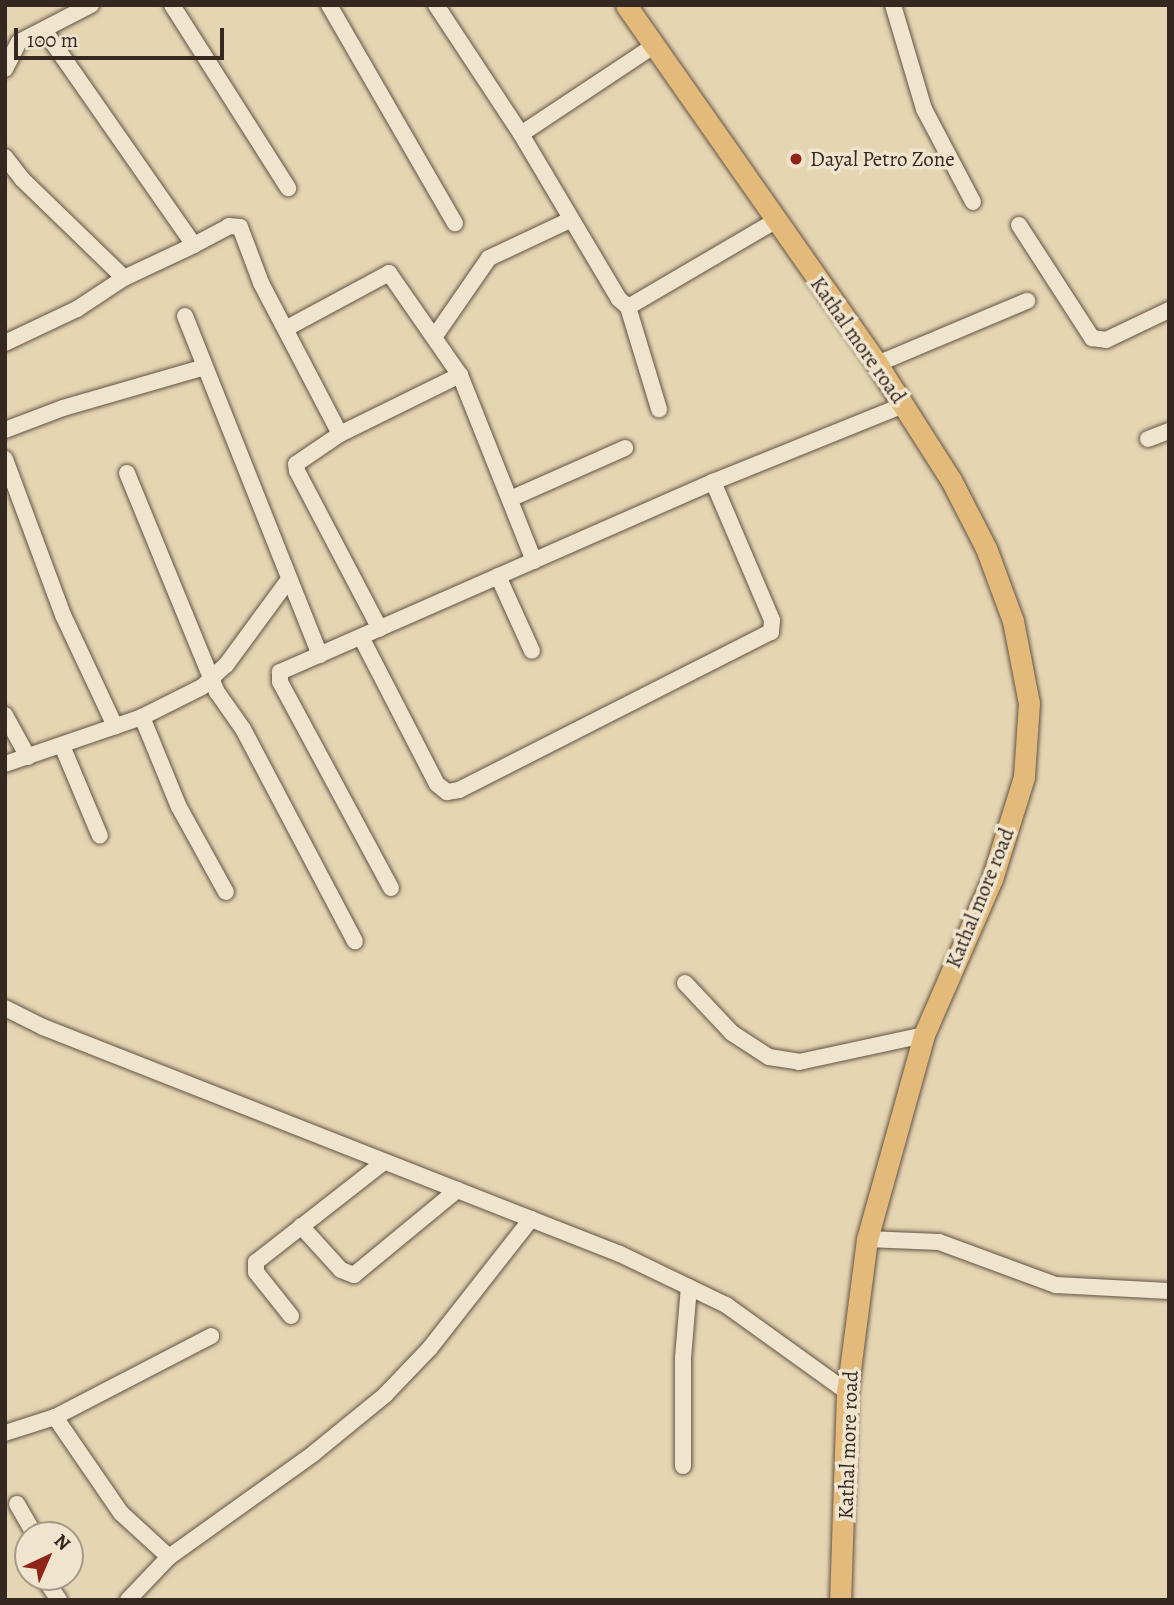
<!DOCTYPE html>
<style>
body{margin:0}
#map{position:relative;width:1174px;height:1605px;overflow:hidden;background:#e6d5b2;font-family:Alegreya,serif}
div>[style]{position:absolute}
.roads{filter:drop-shadow(0 0 2px #615345) drop-shadow(0 0 2px #615345)}
.minor>*{height:16px;margin:-8px;padding:0 8px;transform-origin:8px;border-radius:8px;background:#efe4cd}
.major>*{height:21px;margin:-10.5px;padding:0 10.5px;transform-origin:10.5px;border-radius:10.5px;background:#e3ba79}
.dots>*{width:19px;height:19px;translate:-50% -50%;box-sizing:border-box;border:4px solid #efe4cd;border-radius:50%}
span{translate:-50% -50%;white-space:nowrap;text-align:center;line-height:1.15;-webkit-text-stroke:7px #efe4cd;paint-order:stroke}
.poi-label{font-size:21px;color:#352821}
.left{translate:0 -50%;text-align:left}
.street-label{font-size:21px;color:#352821}
.frame{position:absolute;inset:0;border:7px solid #352821;pointer-events:none}
.north{position:absolute;left:14px;top:1521px;width:70px;height:70px;box-sizing:border-box;background:#efe4cd;border:2px solid #a59988;border-radius:50%;rotate:44deg;font-size:19px;font-weight:700;line-height:28px;text-align:center;color:#352821}
.north::after{content:'';display:block;margin:auto;width:24px;height:32px;background:#8f2418;clip-path:polygon(50% 0,100% 100%,50% 72%,0 100%)}
.scale{position:absolute;left:14px;top:28px;width:210px;height:32px;box-sizing:border-box;border:4px solid #352821;border-top:0;padding-left:9px;font-size:21px;line-height:24px;white-space:nowrap;color:#352821;-webkit-text-stroke:5px #efe4cd;paint-order:stroke}
</style>
<div id="map">
<div class="roads">
<div class="minor">
<i style="left:172px;top:5px;width:217px;rotate:57.6deg"></i>
<i style="left:329px;top:5px;width:252px;rotate:60deg"></i>
<i style="left:436px;top:5px;width:154px;rotate:56.6deg"></i>
<i style="left:521px;top:134px;width:192px;rotate:59.3deg"></i>
<i style="left:619px;top:299px;width:12px;rotate:42deg"></i>
<i style="left:628px;top:307px;width:170px;rotate:-30.3deg"></i>
<i style="left:893px;top:5px;width:109px;rotate:73.4deg"></i>
<i style="left:924px;top:109px;width:105px;rotate:62.2deg"></i>
<i style="left:5px;top:69px;width:30px;rotate:-63deg"></i>
<i style="left:19px;top:42px;width:81px;rotate:-27.2deg"></i>
<i style="left:521px;top:134px;width:157px;rotate:-33.6deg"></i>
<i style="left:5px;top:157px;width:28px;rotate:52deg"></i>
<i style="left:22px;top:179px;width:142px;rotate:44.1deg"></i>
<i style="left:124px;top:278px;width:77px;rotate:-25.2deg"></i>
<i style="left:194px;top:245px;width:262px;rotate:-124.9deg"></i>
<i style="left:1019px;top:225px;width:135px;rotate:57.1deg"></i>
<i style="left:1092px;top:338px;width:14px;rotate:8deg"></i>
<i style="left:1106px;top:340px;width:70px;rotate:-25.5deg"></i>
<i style="left:194px;top:245px;width:40px;rotate:-28deg"></i>
<i style="left:229px;top:226px;width:11px;rotate:5deg"></i>
<i style="left:240px;top:227px;width:60px;rotate:69.4deg"></i>
<i style="left:261px;top:283px;width:170px;rotate:62.4deg"></i>
<i style="left:340px;top:434px;width:134px;rotate:-26.2deg"></i>
<i style="left:460px;top:375px;width:200px;rotate:68.3deg"></i>
<i style="left:628px;top:307px;width:107px;rotate:73.1deg"></i>
<i style="left:185px;top:316px;width:365px;rotate:68.3deg"></i>
<i style="left:287px;top:328px;width:116px;rotate:-28.3deg"></i>
<i style="left:389px;top:273px;width:124px;rotate:55.2deg"></i>
<i style="left:435px;top:336px;width:95px;rotate:-55.3deg"></i>
<i style="left:489px;top:258px;width:89px;rotate:-25.1deg"></i>
<i style="left:5px;top:343px;width:80px;rotate:-25.3deg"></i>
<i style="left:77px;top:309px;width:56px;rotate:-33.4deg"></i>
<i style="left:877px;top:364px;width:163px;rotate:-22.8deg"></i>
<i style="left:5px;top:430px;width:62px;rotate:-20.8deg"></i>
<i style="left:63px;top:408px;width:145px;rotate:-16.1deg"></i>
<i style="left:340px;top:434px;width:53px;rotate:145.7deg"></i>
<i style="left:296px;top:464px;width:7px;rotate:82deg"></i>
<i style="left:297px;top:471px;width:178px;rotate:62.3deg"></i>
<i style="left:1148px;top:439px;width:22px;rotate:-21deg"></i>
<i style="left:5px;top:459px;width:166px;rotate:69.6deg"></i>
<i style="left:63px;top:615px;width:123px;rotate:64.9deg"></i>
<i style="left:127px;top:473px;width:237px;rotate:67.7deg"></i>
<i style="left:217px;top:692px;width:45px;rotate:54.9deg"></i>
<i style="left:243px;top:729px;width:240px;rotate:62.2deg"></i>
<i style="left:510px;top:499px;width:126px;rotate:-23.9deg"></i>
<i style="left:498px;top:576px;width:82px;rotate:65.6deg"></i>
<i style="left:361px;top:637px;width:165px;rotate:62.7deg"></i>
<i style="left:437px;top:784px;width:13px;rotate:39deg"></i>
<i style="left:447px;top:792px;width:12px;rotate:-9deg"></i>
<i style="left:459px;top:790px;width:350px;rotate:-26.9deg"></i>
<i style="left:771px;top:632px;width:12px;rotate:-85deg"></i>
<i style="left:772px;top:620px;width:150px;rotate:-113.1deg"></i>
<i style="left:5px;top:715px;width:48px;rotate:61.3deg"></i>
<i style="left:142px;top:717px;width:97px;rotate:67.7deg"></i>
<i style="left:179px;top:807px;width:97px;rotate:61.1deg"></i>
<i style="left:63px;top:748px;width:95px;rotate:67.2deg"></i>
<i style="left:5px;top:764px;width:145px;rotate:-18.9deg"></i>
<i style="left:142px;top:717px;width:67px;rotate:-26.6deg"></i>
<i style="left:202px;top:687px;width:33px;rotate:-43deg"></i>
<i style="left:226px;top:665px;width:103px;rotate:-53.7deg"></i>
<i style="left:391px;top:888px;width:234px;rotate:-118.3deg"></i>
<i style="left:280px;top:682px;width:10px;rotate:-90deg"></i>
<i style="left:280px;top:672px;width:473px;rotate:-23.7deg"></i>
<i style="left:713px;top:482px;width:206px;rotate:-22deg"></i>
<i style="left:685px;top:983px;width:69px;rotate:46.8deg"></i>
<i style="left:732px;top:1033px;width:44px;rotate:33deg"></i>
<i style="left:769px;top:1057px;width:30px;rotate:9deg"></i>
<i style="left:799px;top:1062px;width:128px;rotate:-12.2deg"></i>
<i style="left:5px;top:1008px;width:42px;rotate:26.6deg"></i>
<i style="left:43px;top:1027px;width:620px;rotate:21.48deg"></i>
<i style="left:620px;top:1254px;width:118px;rotate:25.7deg"></i>
<i style="left:726px;top:1305px;width:149px;rotate:35.7deg"></i>
<i style="left:301px;top:1226px;width:59px;rotate:47.7deg"></i>
<i style="left:341px;top:1270px;width:14px;rotate:21deg"></i>
<i style="left:354px;top:1275px;width:134px;rotate:-39.5deg"></i>
<i style="left:867px;top:1239px;width:72px;rotate:2.4deg"></i>
<i style="left:939px;top:1242px;width:125px;rotate:20.2deg"></i>
<i style="left:1056px;top:1285px;width:113px;rotate:3deg"></i>
<i style="left:291px;top:1316px;width:56px;rotate:-128.5deg"></i>
<i style="left:256px;top:1272px;width:10px;rotate:-90deg"></i>
<i style="left:256px;top:1262px;width:162px;rotate:-38deg"></i>
<i style="left:55px;top:1417px;width:176px;rotate:-27.4deg"></i>
<i style="left:5px;top:1433px;width:52px;rotate:-17.7deg"></i>
<i style="left:55px;top:1417px;width:116px;rotate:55.5deg"></i>
<i style="left:121px;top:1513px;width:65px;rotate:42.5deg"></i>
<i style="left:683px;top:1466px;width:108px;rotate:-90deg"></i>
<i style="left:683px;top:1358px;width:71px;rotate:-85.2deg"></i>
<i style="left:17px;top:1504px;width:36px;rotate:60deg"></i>
<i style="left:43px;top:1577px;width:28px;rotate:55deg"></i>
<i style="left:128px;top:1600px;width:59px;rotate:-46.4deg"></i>
<i style="left:169px;top:1557px;width:178px;rotate:-35.6deg"></i>
<i style="left:314px;top:1453px;width:92px;rotate:-39.2deg"></i>
<i style="left:385px;top:1395px;width:65px;rotate:-46.2deg"></i>
<i style="left:430px;top:1348px;width:164px;rotate:-51.9deg"></i>
</div>
<div class="major">
<i style="left:626px;top:5px;width:438px;rotate:55deg"></i>
<i style="left:877px;top:364px;width:138px;rotate:57.5deg"></i>
<i style="left:951px;top:480px;width:76px;rotate:62.8deg"></i>
<i style="left:986px;top:548px;width:78px;rotate:69.7deg"></i>
<i style="left:1013px;top:621px;width:84px;rotate:79deg"></i>
<i style="left:1029px;top:703px;width:74px;rotate:93.9deg"></i>
<i style="left:1024px;top:777px;width:107px;rotate:107.4deg"></i>
<i style="left:992px;top:879px;width:170px;rotate:113.6deg"></i>
<i style="left:924px;top:1035px;width:212px;rotate:105.6deg"></i>
<i style="left:867px;top:1239px;width:154px;rotate:97.4deg"></i>
<i style="left:847px;top:1392px;width:208px;rotate:91.9deg"></i>
</div>
</div>
<div class="dots">
<i style="left:796px;top:159px;background:#8f2418"></i>
</div>
<div class="poi-label">
<span class="left" style="left:810px;top:159px">Dayal Petro Zone</span>
</div>
<div class="street-label">
<span style="left:858px;top:340px;rotate:55deg">Kathal more road</span>
<span style="left:980px;top:898px;rotate:-68deg">Kathal more road</span>
<span style="left:848px;top:1445px;rotate:-88deg">Kathal more road</span>
</div>
<div class="frame"></div>
<div class="north">N</div>
<div class="scale">100 m</div>
</div>
